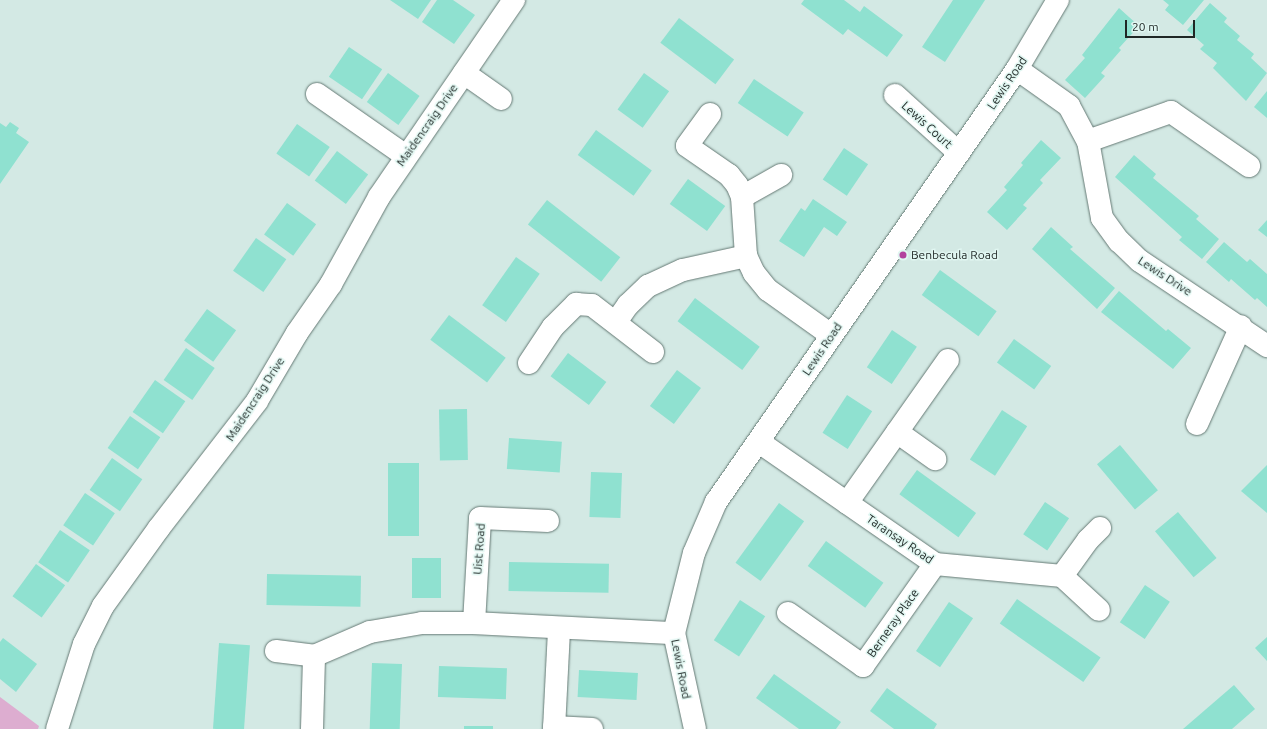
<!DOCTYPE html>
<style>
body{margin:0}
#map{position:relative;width:1267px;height:729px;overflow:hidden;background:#d3e9e4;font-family:Ubuntu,sans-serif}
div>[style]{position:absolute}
.green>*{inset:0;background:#ddadd0}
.building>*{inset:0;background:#8fe1d0;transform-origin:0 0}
.roads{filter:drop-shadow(0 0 1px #657974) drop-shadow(0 0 1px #657974)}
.minor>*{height:22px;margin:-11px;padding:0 11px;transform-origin:11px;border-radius:11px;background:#fff}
.dots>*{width:11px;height:11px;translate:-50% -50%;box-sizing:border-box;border:2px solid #e0f6f1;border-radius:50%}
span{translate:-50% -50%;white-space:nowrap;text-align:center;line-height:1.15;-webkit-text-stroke:3px #e0f6f1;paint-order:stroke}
.street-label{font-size:12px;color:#1f2725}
.poi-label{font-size:12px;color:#1f2725}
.left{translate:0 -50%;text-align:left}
.scale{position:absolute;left:1125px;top:20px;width:70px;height:18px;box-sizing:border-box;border:2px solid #1f2725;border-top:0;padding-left:5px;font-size:12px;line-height:14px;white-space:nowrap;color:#1f2725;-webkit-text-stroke:3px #e0f6f1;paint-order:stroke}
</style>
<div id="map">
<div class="green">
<i style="clip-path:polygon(0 697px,39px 726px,38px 729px,0 729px)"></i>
</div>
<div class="building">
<i style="clip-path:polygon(390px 0,431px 0,418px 19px)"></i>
<i style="clip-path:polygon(437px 0,453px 0,475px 15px,454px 44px,422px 22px)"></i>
<i style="clip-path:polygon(804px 0,844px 0,860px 12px,864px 6px,903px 35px,887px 57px,848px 29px,843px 35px,801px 4px)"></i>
<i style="clip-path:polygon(953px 0,985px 0,945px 62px,922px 47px)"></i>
<i style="clip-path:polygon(1163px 0,1204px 0,1183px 25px,1165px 10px,1169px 5px)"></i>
<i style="clip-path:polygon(1210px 3px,1227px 18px,1224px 22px,1240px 36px,1237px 40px,1254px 54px,1251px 58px,1267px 73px,1246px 101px,1213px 68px,1217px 63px,1200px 49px,1204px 45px,1187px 30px)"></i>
<i style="clip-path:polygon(1119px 8px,1139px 26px,1119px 48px,1121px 50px,1101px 73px,1105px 76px,1085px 98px,1065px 80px,1085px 58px,1082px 55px)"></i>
<i style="left:679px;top:18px;width:69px;height:31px;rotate:37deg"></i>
<i style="left:349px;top:47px;width:40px;height:36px;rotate:34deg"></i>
<i style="left:388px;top:73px;width:39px;height:36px;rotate:36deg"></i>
<i style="left:644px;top:73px;width:31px;height:45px;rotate:36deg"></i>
<i style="left:754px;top:79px;width:60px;height:29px;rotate:34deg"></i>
<i style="clip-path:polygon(1267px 91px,1267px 118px,1254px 107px)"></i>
<i style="clip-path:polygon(10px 122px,19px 128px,16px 133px,29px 142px,0 184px,0 123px,6px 127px)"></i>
<i style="left:297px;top:124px;width:40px;height:36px;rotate:35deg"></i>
<i style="left:596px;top:130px;width:69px;height:31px;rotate:36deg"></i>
<i style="clip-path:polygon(1041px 140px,1061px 158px,1040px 180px,1043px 183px,1023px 205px,1027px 208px,1007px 230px,987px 212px,1007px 190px,1004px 187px,1023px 165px,1021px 163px)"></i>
<i style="left:844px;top:148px;width:29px;height:38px;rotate:34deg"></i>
<i style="left:337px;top:151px;width:39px;height:37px;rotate:37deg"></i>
<i style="clip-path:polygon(1134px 155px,1156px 174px,1153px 178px,1199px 216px,1196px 219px,1219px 239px,1202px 259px,1179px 240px,1182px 237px,1115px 177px)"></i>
<i style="left:688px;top:179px;width:46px;height:31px;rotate:36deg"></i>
<i style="clip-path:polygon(813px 199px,847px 222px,837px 236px,824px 227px,804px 257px,779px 241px,801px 208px,805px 211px)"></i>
<i style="left:547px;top:200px;width:93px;height:31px;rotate:38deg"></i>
<i style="left:287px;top:203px;width:36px;height:39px;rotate:36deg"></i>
<i style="clip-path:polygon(1267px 220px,1267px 237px,1258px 230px)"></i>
<i style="clip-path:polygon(1051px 227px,1073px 247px,1070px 249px,1115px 288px,1097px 309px,1032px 249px)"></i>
<i style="left:256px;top:238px;width:37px;height:40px;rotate:35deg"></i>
<i style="clip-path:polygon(1224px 242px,1247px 262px,1250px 259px,1267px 274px,1267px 307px,1257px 298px,1255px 300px,1231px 279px,1229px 282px,1206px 262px)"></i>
<i style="left:516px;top:257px;width:29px;height:59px;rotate:35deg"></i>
<i style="left:940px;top:270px;width:70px;height:31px;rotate:36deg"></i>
<i style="clip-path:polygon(1119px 291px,1166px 331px,1168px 329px,1191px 348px,1173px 369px,1101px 312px)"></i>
<i style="left:695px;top:298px;width:81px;height:29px;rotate:37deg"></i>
<i style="left:207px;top:309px;width:36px;height:39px;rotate:36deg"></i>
<i style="left:449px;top:315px;width:71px;height:31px;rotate:37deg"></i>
<i style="left:892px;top:330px;width:30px;height:45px;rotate:34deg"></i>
<i style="left:1014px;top:339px;width:46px;height:29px;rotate:36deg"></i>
<i style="left:186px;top:348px;width:35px;height:39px;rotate:35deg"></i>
<i style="left:568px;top:353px;width:48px;height:29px;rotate:37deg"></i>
<i style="left:677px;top:370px;width:30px;height:45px;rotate:37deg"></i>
<i style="left:155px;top:380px;width:37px;height:39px;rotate:35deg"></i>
<i style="left:847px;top:395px;width:30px;height:45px;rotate:33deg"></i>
<i style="left:467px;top:409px;width:51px;height:28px;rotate:89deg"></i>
<i style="left:1002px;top:410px;width:30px;height:59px;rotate:33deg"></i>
<i style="left:130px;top:416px;width:37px;height:39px;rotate:35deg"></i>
<i style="left:509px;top:438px;width:53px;height:31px;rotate:4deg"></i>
<i style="left:1120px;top:445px;width:59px;height:30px;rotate:50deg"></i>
<i style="left:112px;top:458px;width:37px;height:39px;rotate:35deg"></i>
<i style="left:388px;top:463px;width:31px;height:73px"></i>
<i style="clip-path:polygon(1267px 465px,1267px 513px,1241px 491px)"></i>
<i style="left:917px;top:470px;width:73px;height:30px;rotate:36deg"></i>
<i style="left:591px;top:472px;width:31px;height:45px;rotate:2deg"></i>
<i style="left:85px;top:493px;width:36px;height:39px;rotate:34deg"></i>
<i style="left:1045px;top:502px;width:29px;height:39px;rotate:34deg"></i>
<i style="left:779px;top:503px;width:31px;height:74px;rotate:36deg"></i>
<i style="left:1178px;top:512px;width:60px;height:30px;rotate:50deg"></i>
<i style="left:60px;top:530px;width:36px;height:39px;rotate:34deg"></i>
<i style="left:826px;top:541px;width:71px;height:31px;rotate:36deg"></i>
<i style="left:412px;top:558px;width:29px;height:40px"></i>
<i style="left:509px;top:562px;width:100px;height:29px;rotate:1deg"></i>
<i style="left:36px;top:564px;width:36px;height:40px;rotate:36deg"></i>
<i style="left:267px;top:574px;width:94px;height:31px;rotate:1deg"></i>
<i style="left:1145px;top:585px;width:30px;height:45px;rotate:34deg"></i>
<i style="left:1017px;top:599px;width:102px;height:30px;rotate:35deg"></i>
<i style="left:740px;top:600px;width:30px;height:48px;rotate:33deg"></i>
<i style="left:949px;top:602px;width:29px;height:59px;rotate:34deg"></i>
<i style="clip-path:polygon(1267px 637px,1267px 661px,1255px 648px)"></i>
<i style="clip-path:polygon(3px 638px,37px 664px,16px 692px,0 679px,0 642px)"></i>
<i style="left:219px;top:643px;width:31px;height:86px;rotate:4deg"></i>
<i style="left:372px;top:663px;width:30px;height:66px;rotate:2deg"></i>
<i style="left:439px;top:666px;width:68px;height:31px;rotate:2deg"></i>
<i style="left:579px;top:670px;width:59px;height:27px;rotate:3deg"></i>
<i style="clip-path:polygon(774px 674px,841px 722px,836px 729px,799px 729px,756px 698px)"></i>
<i style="clip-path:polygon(1234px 685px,1255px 709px,1232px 729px,1183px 729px)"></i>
<i style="clip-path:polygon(887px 688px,937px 724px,934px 729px,894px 729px,870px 711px)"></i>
<i style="left:464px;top:726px;width:29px;height:3px"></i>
</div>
<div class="roads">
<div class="minor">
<i style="left:1017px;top:69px;width:64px;rotate:35.4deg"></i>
<i style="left:1069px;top:106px;width:40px;rotate:62deg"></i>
<i style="left:1088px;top:141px;width:78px;rotate:79.7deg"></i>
<i style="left:1102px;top:218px;width:29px;rotate:54deg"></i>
<i style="left:1119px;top:241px;width:29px;rotate:44deg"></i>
<i style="left:1140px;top:261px;width:153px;rotate:33.8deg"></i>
<i style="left:464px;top:73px;width:45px;rotate:35.1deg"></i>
<i style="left:317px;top:94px;width:108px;rotate:34.9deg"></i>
<i style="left:895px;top:95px;width:86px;rotate:42.2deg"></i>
<i style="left:710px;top:114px;width:39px;rotate:126deg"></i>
<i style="left:687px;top:146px;width:51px;rotate:34.6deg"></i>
<i style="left:729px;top:175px;width:13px;rotate:51deg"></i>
<i style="left:737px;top:185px;width:13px;rotate:67deg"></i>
<i style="left:742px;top:197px;width:59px;rotate:86.1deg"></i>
<i style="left:1088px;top:141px;width:88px;rotate:-19.3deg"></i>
<i style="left:1171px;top:112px;width:95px;rotate:34.7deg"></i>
<i style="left:742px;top:197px;width:45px;rotate:-29.4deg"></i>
<i style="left:616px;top:322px;width:21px;rotate:-55deg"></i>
<i style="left:628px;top:305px;width:28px;rotate:-44deg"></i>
<i style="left:648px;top:286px;width:38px;rotate:-25deg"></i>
<i style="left:683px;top:270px;width:65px;rotate:-12.5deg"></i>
<i style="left:746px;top:256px;width:19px;rotate:65deg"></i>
<i style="left:754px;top:273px;width:22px;rotate:51deg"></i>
<i style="left:768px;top:290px;width:77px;rotate:35.5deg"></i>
<i style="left:529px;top:363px;width:43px;rotate:-56.3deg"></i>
<i style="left:553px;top:327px;width:33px;rotate:-45deg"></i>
<i style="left:576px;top:304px;width:16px;rotate:4deg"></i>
<i style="left:592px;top:305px;width:77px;rotate:37.6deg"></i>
<i style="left:1197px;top:424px;width:107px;rotate:-65.8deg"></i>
<i style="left:897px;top:432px;width:47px;rotate:35.4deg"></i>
<i style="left:759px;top:442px;width:214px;rotate:34.7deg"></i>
<i style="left:935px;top:564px;width:128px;rotate:5.4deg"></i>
<i style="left:1062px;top:576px;width:50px;rotate:42.6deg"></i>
<i style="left:847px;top:503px;width:175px;rotate:-54.8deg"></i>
<i style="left:1062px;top:576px;width:44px;rotate:-54.2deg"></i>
<i style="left:1088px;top:540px;width:17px;rotate:-45deg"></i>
<i style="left:788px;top:613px;width:92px;rotate:35.2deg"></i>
<i style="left:863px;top:666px;width:125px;rotate:-54.8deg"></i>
<i style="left:474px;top:623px;width:105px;rotate:-86.7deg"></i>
<i style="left:480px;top:518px;width:68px;rotate:2.5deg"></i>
<i style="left:276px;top:651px;width:38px;rotate:7deg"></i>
<i style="left:554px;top:727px;width:38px;rotate:3deg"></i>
<i style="left:57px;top:729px;width:89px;rotate:-72.4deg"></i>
<i style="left:84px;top:644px;width:42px;rotate:-63.4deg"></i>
<i style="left:103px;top:606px;width:96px;rotate:-54.3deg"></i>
<i style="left:159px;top:528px;width:160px;rotate:-52.3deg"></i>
<i style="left:257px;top:401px;width:79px;rotate:-59.5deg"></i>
<i style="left:297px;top:333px;width:60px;rotate:-55.2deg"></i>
<i style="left:331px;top:284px;width:99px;rotate:-61.1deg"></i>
<i style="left:379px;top:197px;width:239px;rotate:-55.6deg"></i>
<i style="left:312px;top:729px;width:73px;rotate:-88.4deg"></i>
<i style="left:314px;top:656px;width:61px;rotate:-23.2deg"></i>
<i style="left:370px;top:632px;width:53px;rotate:-9.8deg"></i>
<i style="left:422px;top:623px;width:52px"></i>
<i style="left:474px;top:623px;width:200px;rotate:2.9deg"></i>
<i style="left:554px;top:729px;width:100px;rotate:-87.1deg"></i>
<i style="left:695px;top:729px;width:98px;rotate:-102.3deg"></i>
<i style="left:674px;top:633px;width:82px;rotate:-76deg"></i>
<i style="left:694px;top:553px;width:56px;rotate:-66.7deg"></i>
<i style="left:716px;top:502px;width:527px;rotate:-55.19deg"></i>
<i style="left:1017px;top:69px;width:80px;rotate:-59.3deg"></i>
</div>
</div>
<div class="dots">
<i style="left:903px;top:255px;background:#b2419d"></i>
</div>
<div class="street-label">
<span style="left:1007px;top:83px;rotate:-56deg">Lewis Road</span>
<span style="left:427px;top:125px;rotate:-55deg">Maidencraig Drive</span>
<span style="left:927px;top:125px;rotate:42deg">Lewis Court</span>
<span style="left:1165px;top:276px;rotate:33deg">Lewis Drive</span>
<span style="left:822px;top:349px;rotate:-56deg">Lewis Road</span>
<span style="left:255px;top:399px;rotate:-57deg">Maidencraig Drive</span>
<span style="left:900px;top:539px;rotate:34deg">Taransay Road</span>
<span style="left:479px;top:549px;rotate:-86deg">Uist Road</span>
<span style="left:893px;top:623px;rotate:-55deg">Berneray Place</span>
<span style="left:681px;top:669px;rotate:79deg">Lewis Road</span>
</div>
<div class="poi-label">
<span class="left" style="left:911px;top:255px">Benbecula Road</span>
</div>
<div class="scale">20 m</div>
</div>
